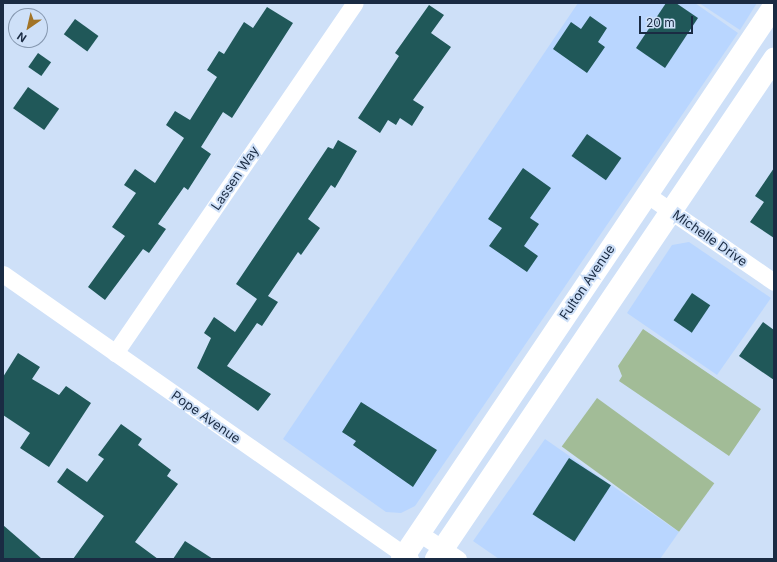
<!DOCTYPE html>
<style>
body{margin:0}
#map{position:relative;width:777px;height:562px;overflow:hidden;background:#cee0f8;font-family:Inter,sans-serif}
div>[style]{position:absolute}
.built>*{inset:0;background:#b9d6ff}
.green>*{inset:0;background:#a2bc97;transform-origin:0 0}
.building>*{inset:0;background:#205859;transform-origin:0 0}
.minor>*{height:17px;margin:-8.5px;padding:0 8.5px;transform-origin:8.5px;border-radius:8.5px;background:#fff}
.major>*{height:22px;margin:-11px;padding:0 11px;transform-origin:11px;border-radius:11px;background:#fff}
span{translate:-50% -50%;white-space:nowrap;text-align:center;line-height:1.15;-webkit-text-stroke:4px #cee0f8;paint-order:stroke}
.street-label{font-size:13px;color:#1a2b43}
.frame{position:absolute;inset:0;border:4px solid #1a2b43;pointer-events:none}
.north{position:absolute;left:8px;top:8px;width:40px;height:40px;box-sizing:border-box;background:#cee0f8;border:1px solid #8698b0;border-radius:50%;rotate:214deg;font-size:11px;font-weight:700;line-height:16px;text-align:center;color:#1a2b43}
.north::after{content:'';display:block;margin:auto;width:14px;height:18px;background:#a27427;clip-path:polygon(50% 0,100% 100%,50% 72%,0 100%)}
.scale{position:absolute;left:639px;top:16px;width:54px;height:18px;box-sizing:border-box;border:2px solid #1a2b43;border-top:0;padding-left:5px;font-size:12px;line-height:14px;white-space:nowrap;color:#1a2b43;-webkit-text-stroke:3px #cee0f8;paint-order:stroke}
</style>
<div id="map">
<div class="built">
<i style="clip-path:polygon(578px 3px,695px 3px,738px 33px,415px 506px,401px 513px,386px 512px,283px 439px)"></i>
<i style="clip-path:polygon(699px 3px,757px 3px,740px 30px)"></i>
<i style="clip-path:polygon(689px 242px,771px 298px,717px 375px,627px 313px,672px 245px)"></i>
<i style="clip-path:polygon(545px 439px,679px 532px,660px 559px,499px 559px,473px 541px)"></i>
</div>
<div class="green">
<i style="clip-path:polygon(643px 329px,761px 409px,729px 456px,619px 381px,622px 376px,618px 366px)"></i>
<i style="left:597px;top:398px;width:145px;height:60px;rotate:36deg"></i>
</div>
<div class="building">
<i style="clip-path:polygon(666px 3px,676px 3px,698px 18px,665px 68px,636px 48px)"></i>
<i style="clip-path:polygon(429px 5px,444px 15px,431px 33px,451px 47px,413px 100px,424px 107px,412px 126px,400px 118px,396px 125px,388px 120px,380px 133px,358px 118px,399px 56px,395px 53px)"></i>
<i style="clip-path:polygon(267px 7px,293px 23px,232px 118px,223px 112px,201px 147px,211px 154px,188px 190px,184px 187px,158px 224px,166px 229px,149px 253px,143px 249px,105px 300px,88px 287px,125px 236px,112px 227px,136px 193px,124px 185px,135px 169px,155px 183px,184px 138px,166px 125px,175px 111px,190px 120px,217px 77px,207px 70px,219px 51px,224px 54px,244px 22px,253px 28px)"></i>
<i style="clip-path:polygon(590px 16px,607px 28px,598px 42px,605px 47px,587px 73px,553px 49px,571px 22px,581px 29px)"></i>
<i style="left:75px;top:19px;width:29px;height:19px;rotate:36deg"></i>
<i style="left:38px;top:53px;width:16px;height:17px;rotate:35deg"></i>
<i style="left:28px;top:87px;width:38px;height:26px;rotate:35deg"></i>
<i style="left:587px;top:134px;width:42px;height:27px;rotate:35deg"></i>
<i style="clip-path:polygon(338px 140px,357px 151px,335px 188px,331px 185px,308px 219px,320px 228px,301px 255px,298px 252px,268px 296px,278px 302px,262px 326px,257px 323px,227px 366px,271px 394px,258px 411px,197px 368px,211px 338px,204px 333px,214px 317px,235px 332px,257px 299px,236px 284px,328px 147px,333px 149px)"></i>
<i style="clip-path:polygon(523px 168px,551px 188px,530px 218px,539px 224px,524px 246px,538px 256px,527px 272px,489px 246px,502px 228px,488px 219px)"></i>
<i style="clip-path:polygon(774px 168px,774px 238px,750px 222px,764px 202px,755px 196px)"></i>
<i style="left:692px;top:293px;width:22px;height:33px;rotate:34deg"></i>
<i style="clip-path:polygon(763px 322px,774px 330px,774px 380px,739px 356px)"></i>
<i style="clip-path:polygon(18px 353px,40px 367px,32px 379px,59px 395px,66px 386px,91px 403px,49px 467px,20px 448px,30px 433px,3px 415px,3px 377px)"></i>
<i style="clip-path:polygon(361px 402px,437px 450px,413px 487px,353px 445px,356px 441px,342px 432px)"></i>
<i style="clip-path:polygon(121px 424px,142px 439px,138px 445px,171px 470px,167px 476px,178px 484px,135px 542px,158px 559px,73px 559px,104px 516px,57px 482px,67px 468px,87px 482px,104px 459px,98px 455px)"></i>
<i style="left:569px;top:458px;width:50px;height:67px;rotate:33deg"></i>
<i style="clip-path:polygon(3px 525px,42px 559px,3px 559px)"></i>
<i style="clip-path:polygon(185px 541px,213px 559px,173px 559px)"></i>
</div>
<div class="minor">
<i style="left:646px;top:194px;width:155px;rotate:34.5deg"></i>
<i style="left:3px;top:274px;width:497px;rotate:35deg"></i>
<i style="left:115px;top:353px;width:424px;rotate:-55.6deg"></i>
<i style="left:419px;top:533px;width:47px;rotate:33.7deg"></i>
</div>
<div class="major">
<i style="left:402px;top:559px;width:666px;rotate:-56.07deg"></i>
<i style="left:436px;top:559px;width:604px;rotate:-55.94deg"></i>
</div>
<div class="street-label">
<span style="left:235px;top:178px;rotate:-56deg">Lassen Way</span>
<span style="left:710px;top:238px;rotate:35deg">Michelle Drive</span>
<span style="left:587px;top:282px;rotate:-56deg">Fulton Avenue</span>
<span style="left:206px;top:417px;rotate:35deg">Pope Avenue</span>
</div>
<div class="frame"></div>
<div class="north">N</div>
<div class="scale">20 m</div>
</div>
